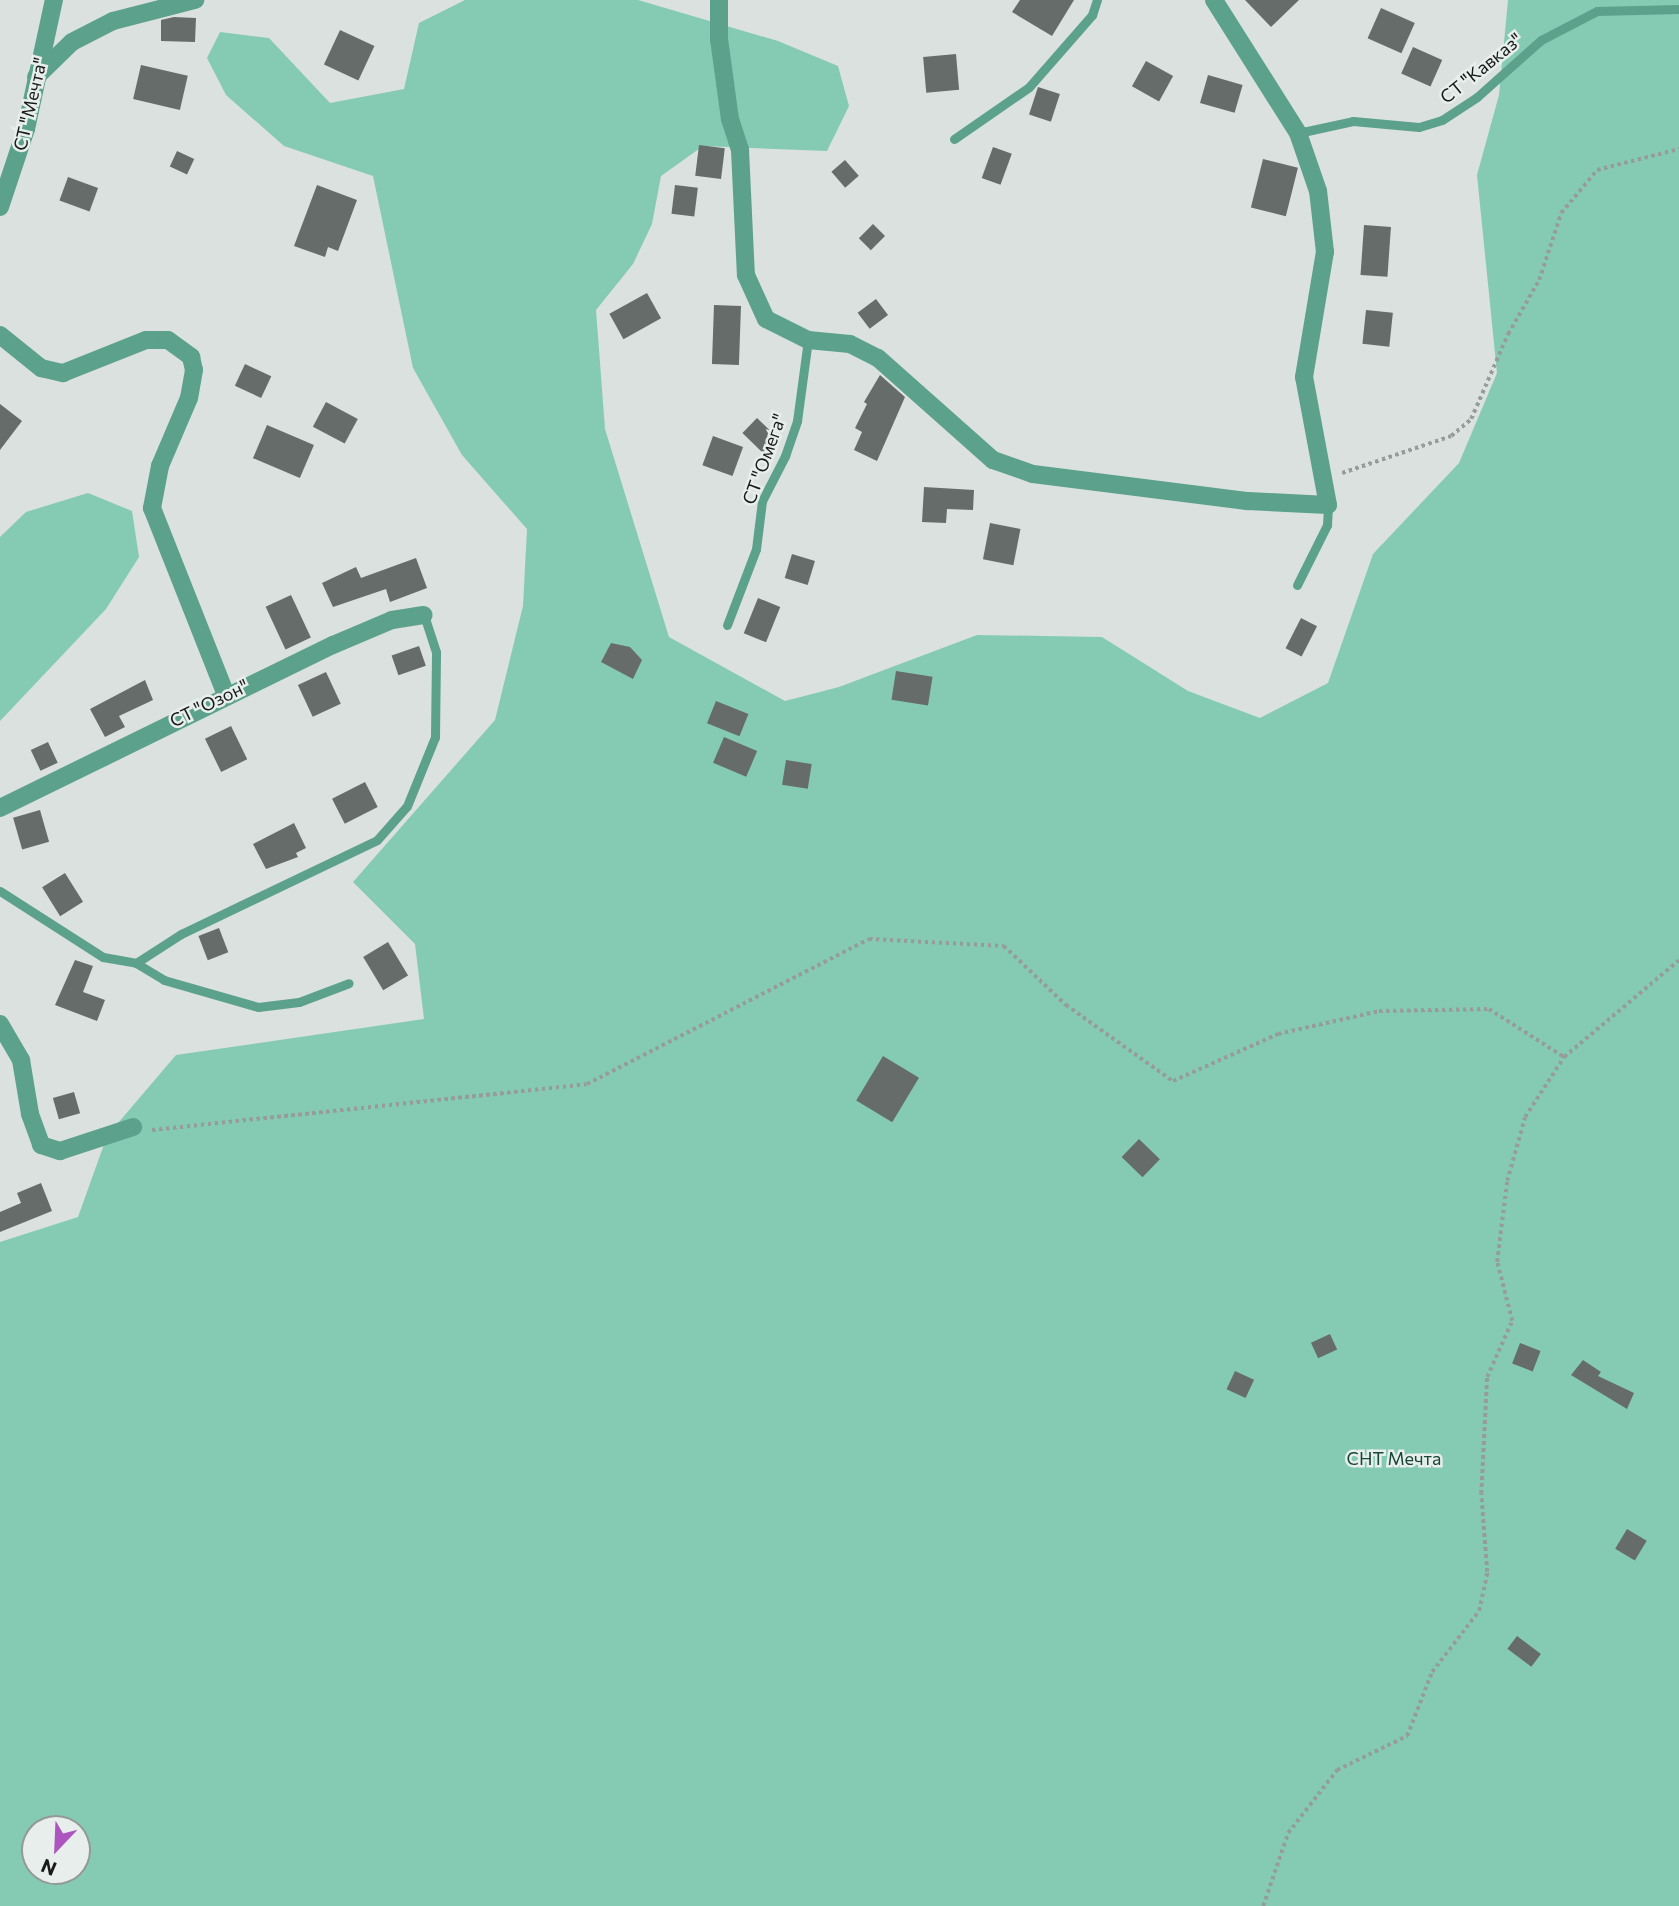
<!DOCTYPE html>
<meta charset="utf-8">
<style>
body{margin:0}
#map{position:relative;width:1679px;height:1906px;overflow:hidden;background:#dae1de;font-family:Commissioner,sans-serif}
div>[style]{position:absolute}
.green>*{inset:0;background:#85cbb3}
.building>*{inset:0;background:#666c6a;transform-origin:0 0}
.path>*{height:3.5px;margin-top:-1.75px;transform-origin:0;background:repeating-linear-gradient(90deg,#969c9a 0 3.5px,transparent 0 7px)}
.service>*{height:9px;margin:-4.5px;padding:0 4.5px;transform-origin:4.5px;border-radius:4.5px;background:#5ca18b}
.minor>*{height:18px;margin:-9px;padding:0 9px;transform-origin:9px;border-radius:9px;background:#5ca18b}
span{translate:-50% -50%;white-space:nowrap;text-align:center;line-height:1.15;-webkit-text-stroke:5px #e7eeeb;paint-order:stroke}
.street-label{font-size:18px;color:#171a19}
.park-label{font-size:18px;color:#164739}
.north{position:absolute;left:21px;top:1815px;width:70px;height:70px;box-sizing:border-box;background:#e7eeeb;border:2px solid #949997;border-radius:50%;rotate:203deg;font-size:19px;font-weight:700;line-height:28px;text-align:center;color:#171a19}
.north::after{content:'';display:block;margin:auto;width:24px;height:32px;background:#ae54c0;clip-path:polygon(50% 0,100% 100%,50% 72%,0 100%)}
</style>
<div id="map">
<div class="green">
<i style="clip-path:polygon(evenodd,465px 0,638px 0,778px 41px,838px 66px,849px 106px,827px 151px,703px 146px,661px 176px,652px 224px,633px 264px,596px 310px,605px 429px,669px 637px,785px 701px,839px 687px,977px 635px,1102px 637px,1188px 691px,1260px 718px,1328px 683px,1373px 554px,1459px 463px,1497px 373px,1477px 175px,1499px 95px,1508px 0,1679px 0,1679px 1906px,0 1906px,0 1242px,78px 1217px,107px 1136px,176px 1055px,424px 1019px,415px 944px,353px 882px,495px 720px,523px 606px,527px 529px,462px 455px,413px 368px,373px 176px,284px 146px,226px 95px,207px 58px,220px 32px,269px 38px,330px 103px,404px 89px,419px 23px,465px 0,35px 1829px,77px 1829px,77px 1871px,35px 1871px,35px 1829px)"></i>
<i style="clip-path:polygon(88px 493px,132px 511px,139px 557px,106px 609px,0 721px,0 537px,26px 512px)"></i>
</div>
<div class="building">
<i style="clip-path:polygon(1020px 0,1074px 0,1052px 36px,1012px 12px)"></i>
<i style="clip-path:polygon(1245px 0,1299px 0,1271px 27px)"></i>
<i style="left:1381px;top:8px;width:37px;height:33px;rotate:24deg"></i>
<i style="clip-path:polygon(174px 17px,196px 18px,195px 42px,161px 41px,161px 20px)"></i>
<i style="left:340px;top:30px;width:38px;height:38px;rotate:25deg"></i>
<i style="left:1413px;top:47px;width:32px;height:29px;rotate:24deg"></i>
<i style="left:956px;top:54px;width:36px;height:33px;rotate:85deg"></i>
<i style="left:1146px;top:61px;width:31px;height:29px;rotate:29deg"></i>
<i style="left:141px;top:65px;width:48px;height:35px;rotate:13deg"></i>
<i style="left:1208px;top:75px;width:36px;height:29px;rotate:16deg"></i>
<i style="left:1038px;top:87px;width:23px;height:29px;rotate:18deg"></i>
<i style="left:699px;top:145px;width:26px;height:31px;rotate:7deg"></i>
<i style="left:993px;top:147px;width:20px;height:33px;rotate:20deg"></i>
<i style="left:177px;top:151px;width:19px;height:17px;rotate:25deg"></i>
<i style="left:1263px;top:159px;width:36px;height:50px;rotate:14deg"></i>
<i style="left:845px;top:160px;width:21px;height:18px;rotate:49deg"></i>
<i style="left:68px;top:177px;width:32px;height:25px;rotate:20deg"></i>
<i style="clip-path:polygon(317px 185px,357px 200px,338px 251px,328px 247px,325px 257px,294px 246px)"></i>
<i style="left:675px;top:185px;width:23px;height:29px;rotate:7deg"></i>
<i style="left:873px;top:224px;width:17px;height:20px;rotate:45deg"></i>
<i style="left:1364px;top:225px;width:27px;height:50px;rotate:4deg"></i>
<i style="left:647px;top:293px;width:29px;height:43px;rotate:61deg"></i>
<i style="left:876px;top:299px;width:20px;height:23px;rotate:53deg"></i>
<i style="left:714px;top:305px;width:27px;height:59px;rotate:2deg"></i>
<i style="left:1366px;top:310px;width:27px;height:34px;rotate:6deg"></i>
<i style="left:245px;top:364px;width:29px;height:24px;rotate:25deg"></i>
<i style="clip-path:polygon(880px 375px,905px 397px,877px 461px,854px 450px,862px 432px,855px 428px,867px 404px,864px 402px)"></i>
<i style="left:326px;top:402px;width:36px;height:28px;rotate:28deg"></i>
<i style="clip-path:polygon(0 404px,22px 421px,0 450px)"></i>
<i style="left:757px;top:418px;width:29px;height:21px;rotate:44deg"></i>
<i style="left:267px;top:425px;width:51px;height:36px;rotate:23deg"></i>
<i style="left:713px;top:436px;width:32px;height:31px;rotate:20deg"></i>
<i style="clip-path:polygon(924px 487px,974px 490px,973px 510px,947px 509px,946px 523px,922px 522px)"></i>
<i style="left:990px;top:523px;width:31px;height:37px;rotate:11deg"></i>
<i style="left:792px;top:554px;width:24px;height:25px;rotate:17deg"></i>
<i style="clip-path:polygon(416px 558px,427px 588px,390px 602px,386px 589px,333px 607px,322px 583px,356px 567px,361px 578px)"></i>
<i style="left:291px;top:595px;width:47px;height:28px;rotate:65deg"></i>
<i style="left:758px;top:598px;width:24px;height:38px;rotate:22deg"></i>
<i style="left:1301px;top:618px;width:18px;height:34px;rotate:27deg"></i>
<i style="clip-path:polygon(611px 643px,630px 647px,642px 660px,633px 679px,601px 662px)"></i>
<i style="left:419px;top:646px;width:21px;height:29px;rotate:71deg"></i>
<i style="left:896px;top:671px;width:37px;height:29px;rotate:9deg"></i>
<i style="left:326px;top:672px;width:35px;height:31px;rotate:65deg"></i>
<i style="clip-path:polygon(145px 680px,153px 700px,119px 716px,125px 727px,105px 737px,90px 709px)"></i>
<i style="left:716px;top:701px;width:35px;height:24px;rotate:22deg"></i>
<i style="left:231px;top:726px;width:37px;height:29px;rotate:64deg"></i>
<i style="left:724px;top:737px;width:36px;height:28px;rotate:23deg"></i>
<i style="left:48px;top:742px;width:23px;height:19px;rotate:65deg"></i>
<i style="left:786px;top:760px;width:26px;height:25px;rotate:9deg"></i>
<i style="left:365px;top:782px;width:28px;height:37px;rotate:63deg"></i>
<i style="left:40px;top:810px;width:33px;height:28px;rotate:74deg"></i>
<i style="clip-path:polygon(294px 823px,306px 848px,296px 853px,298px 857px,266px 869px,253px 844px)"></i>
<i style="left:65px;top:873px;width:34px;height:27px;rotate:58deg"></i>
<i style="left:219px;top:928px;width:26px;height:22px;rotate:69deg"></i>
<i style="left:388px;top:942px;width:39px;height:29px;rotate:59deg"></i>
<i style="clip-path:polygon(75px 960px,93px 966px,83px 992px,105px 1000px,97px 1021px,55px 1005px)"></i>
<i style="left:883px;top:1056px;width:42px;height:52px;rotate:31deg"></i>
<i style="left:74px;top:1092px;width:22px;height:22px;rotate:74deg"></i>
<i style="left:1139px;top:1139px;width:29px;height:25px;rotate:44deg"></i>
<i style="clip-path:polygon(41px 1183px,52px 1211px,0 1232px,0 1212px,21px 1203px,17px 1193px)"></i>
<i style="left:1330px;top:1334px;width:17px;height:21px;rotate:65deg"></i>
<i style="left:1520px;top:1343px;width:22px;height:22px;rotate:21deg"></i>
<i style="clip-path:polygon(1583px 1360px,1601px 1372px,1598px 1376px,1634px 1393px,1627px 1409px,1571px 1375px)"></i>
<i style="left:1235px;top:1371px;width:21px;height:20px;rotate:25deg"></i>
<i style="left:1627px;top:1529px;width:23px;height:23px;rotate:31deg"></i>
<i style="left:1517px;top:1636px;width:30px;height:16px;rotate:37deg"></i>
</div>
<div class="path">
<i style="left:1342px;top:473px;width:115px;rotate:-18.7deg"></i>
<i style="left:1451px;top:436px;width:26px;rotate:-40deg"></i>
<i style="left:1471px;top:419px;width:93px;rotate:-66.5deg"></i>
<i style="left:1508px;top:334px;width:62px;rotate:-60.1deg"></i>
<i style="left:1539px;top:280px;width:71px;rotate:-71.8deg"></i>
<i style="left:1561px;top:213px;width:56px;rotate:-50.1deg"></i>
<i style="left:1597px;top:170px;width:85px;rotate:-14.4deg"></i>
<i style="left:152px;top:1130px;width:437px;rotate:-6deg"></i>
<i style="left:587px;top:1084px;width:317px;rotate:-27.2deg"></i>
<i style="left:869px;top:939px;width:135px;rotate:3deg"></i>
<i style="left:1004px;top:946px;width:86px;rotate:43.6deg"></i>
<i style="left:1066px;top:1005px;width:131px;rotate:35.4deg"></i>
<i style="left:1173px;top:1081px;width:115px;rotate:-24.1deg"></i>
<i style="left:1278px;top:1034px;width:104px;rotate:-12.8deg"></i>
<i style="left:1379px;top:1011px;width:110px;rotate:-1deg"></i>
<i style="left:1489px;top:1009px;width:89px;rotate:32.6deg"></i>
<i style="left:1263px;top:1906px;width:77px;rotate:-71.1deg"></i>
<i style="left:1288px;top:1833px;width:80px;rotate:-52.1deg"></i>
<i style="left:1337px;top:1770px;width:78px;rotate:-25.9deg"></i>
<i style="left:1407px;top:1736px;width:69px;rotate:-68.7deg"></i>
<i style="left:1432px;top:1672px;width:77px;rotate:-52.4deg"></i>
<i style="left:1479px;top:1611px;width:40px;rotate:-78deg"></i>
<i style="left:1487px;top:1572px;width:78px;rotate:-94.4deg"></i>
<i style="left:1481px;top:1494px;width:117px;rotate:-87.1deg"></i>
<i style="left:1487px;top:1377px;width:61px;rotate:-65.9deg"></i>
<i style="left:1512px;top:1321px;width:61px;rotate:-104.3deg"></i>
<i style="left:1497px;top:1262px;width:82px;rotate:-83deg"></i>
<i style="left:1507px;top:1181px;width:66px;rotate:-74.3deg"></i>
<i style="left:1525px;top:1117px;width:72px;rotate:-57deg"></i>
<i style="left:1564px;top:1057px;width:150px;rotate:-40.1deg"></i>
</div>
<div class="service">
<i style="left:1298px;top:133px;width:56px;rotate:-12.3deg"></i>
<i style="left:1353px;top:121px;width:66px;rotate:5.2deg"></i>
<i style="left:1419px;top:127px;width:24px;rotate:-17deg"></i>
<i style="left:1442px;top:120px;width:42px;rotate:-33.3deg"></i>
<i style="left:1477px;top:97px;width:86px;rotate:-41.7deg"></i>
<i style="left:1541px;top:40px;width:63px;rotate:-27.4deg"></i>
<i style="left:1597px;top:11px;width:82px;rotate:-1.4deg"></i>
<i style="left:954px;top:139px;width:91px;rotate:-34.7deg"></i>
<i style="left:1029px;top:87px;width:96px;rotate:-48.8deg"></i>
<i style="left:1092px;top:15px;width:16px;rotate:-72deg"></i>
<i style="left:1297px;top:585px;width:67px;rotate:-63.4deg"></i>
<i style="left:1327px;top:525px;width:20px;rotate:-87deg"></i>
<i style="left:727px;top:625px;width:81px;rotate:-69.1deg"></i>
<i style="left:756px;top:549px;width:48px;rotate:-82.9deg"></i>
<i style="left:762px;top:501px;width:51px;rotate:-62.9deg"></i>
<i style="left:785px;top:456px;width:37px;rotate:-71deg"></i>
<i style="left:797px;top:421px;width:82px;rotate:-82.3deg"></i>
<i style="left:0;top:891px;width:122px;rotate:32.7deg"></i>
<i style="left:103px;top:957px;width:34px;rotate:10deg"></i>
<i style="left:136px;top:963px;width:54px;rotate:-32.8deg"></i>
<i style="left:181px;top:934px;width:217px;rotate:-25.6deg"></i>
<i style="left:377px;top:840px;width:45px;rotate:-48.6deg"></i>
<i style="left:407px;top:806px;width:74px;rotate:-67.9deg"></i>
<i style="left:435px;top:737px;width:85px;rotate:-89.3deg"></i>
<i style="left:436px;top:652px;width:39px;rotate:-108deg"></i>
<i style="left:136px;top:963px;width:33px;rotate:31deg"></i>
<i style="left:164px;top:980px;width:98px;rotate:16deg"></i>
<i style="left:258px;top:1007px;width:41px;rotate:-7deg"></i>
<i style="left:299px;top:1002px;width:53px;rotate:-20.8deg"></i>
</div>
<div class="minor">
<i style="left:719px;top:0;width:39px;rotate:90deg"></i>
<i style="left:719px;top:39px;width:81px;rotate:82.2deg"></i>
<i style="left:730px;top:119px;width:33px;rotate:72deg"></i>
<i style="left:740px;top:150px;width:125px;rotate:87.3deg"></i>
<i style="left:746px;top:275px;width:48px;rotate:65.6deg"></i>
<i style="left:766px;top:319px;width:47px;rotate:26.6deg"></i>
<i style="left:808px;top:340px;width:42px;rotate:5.4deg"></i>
<i style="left:850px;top:344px;width:31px;rotate:27deg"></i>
<i style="left:878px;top:358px;width:154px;rotate:41.6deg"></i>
<i style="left:993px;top:460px;width:42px;rotate:19.3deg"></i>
<i style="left:1033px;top:474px;width:217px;rotate:7.2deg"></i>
<i style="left:1248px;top:501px;width:80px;rotate:2.9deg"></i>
<i style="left:1328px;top:505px;width:130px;rotate:-100.6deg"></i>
<i style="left:1304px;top:377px;width:127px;rotate:-80.5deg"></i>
<i style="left:1325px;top:252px;width:61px;rotate:-96.5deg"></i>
<i style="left:1318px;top:191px;width:61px;rotate:-109deg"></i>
<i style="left:1298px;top:133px;width:157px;rotate:-122.3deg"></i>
<i style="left:36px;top:77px;width:50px;rotate:-44.2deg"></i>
<i style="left:72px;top:42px;width:46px;rotate:-27.1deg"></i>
<i style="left:113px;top:21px;width:85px;rotate:-14.4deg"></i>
<i style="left:0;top:207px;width:82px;rotate:-71.6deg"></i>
<i style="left:26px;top:129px;width:132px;rotate:-77.8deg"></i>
<i style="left:0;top:335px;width:53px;rotate:38.8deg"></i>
<i style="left:41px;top:368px;width:23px;rotate:13deg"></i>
<i style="left:63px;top:373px;width:89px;rotate:-21.7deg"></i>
<i style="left:146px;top:340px;width:22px"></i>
<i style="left:168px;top:340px;width:29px;rotate:36deg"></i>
<i style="left:191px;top:357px;width:13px;rotate:77deg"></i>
<i style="left:194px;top:370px;width:28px;rotate:100deg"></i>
<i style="left:189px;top:398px;width:74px;rotate:113.1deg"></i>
<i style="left:160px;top:466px;width:43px;rotate:100.8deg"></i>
<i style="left:152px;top:508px;width:201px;rotate:68.4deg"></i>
<i style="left:0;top:808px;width:371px;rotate:-26.1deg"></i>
<i style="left:333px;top:645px;width:64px;rotate:-23deg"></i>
<i style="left:392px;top:620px;width:32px;rotate:-9deg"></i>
<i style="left:0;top:1024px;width:42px;rotate:59.7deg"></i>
<i style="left:21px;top:1060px;width:55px;rotate:80.5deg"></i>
<i style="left:30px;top:1114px;width:33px;rotate:70deg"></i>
<i style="left:41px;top:1145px;width:20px;rotate:18deg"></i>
<i style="left:60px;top:1151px;width:77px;rotate:-18.2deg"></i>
</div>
<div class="street-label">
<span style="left:1481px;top:68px;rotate:-39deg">СТ "Кавказ"</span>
<span style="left:30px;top:104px;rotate:-77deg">СТ "Мечта"</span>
<span style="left:764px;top:459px;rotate:-70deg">СТ "Омега"</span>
<span style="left:209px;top:703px;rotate:-26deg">СТ "Озон"</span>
</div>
<div class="park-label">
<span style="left:1394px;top:1458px">СНТ Мечта</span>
</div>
<div class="north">N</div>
</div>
